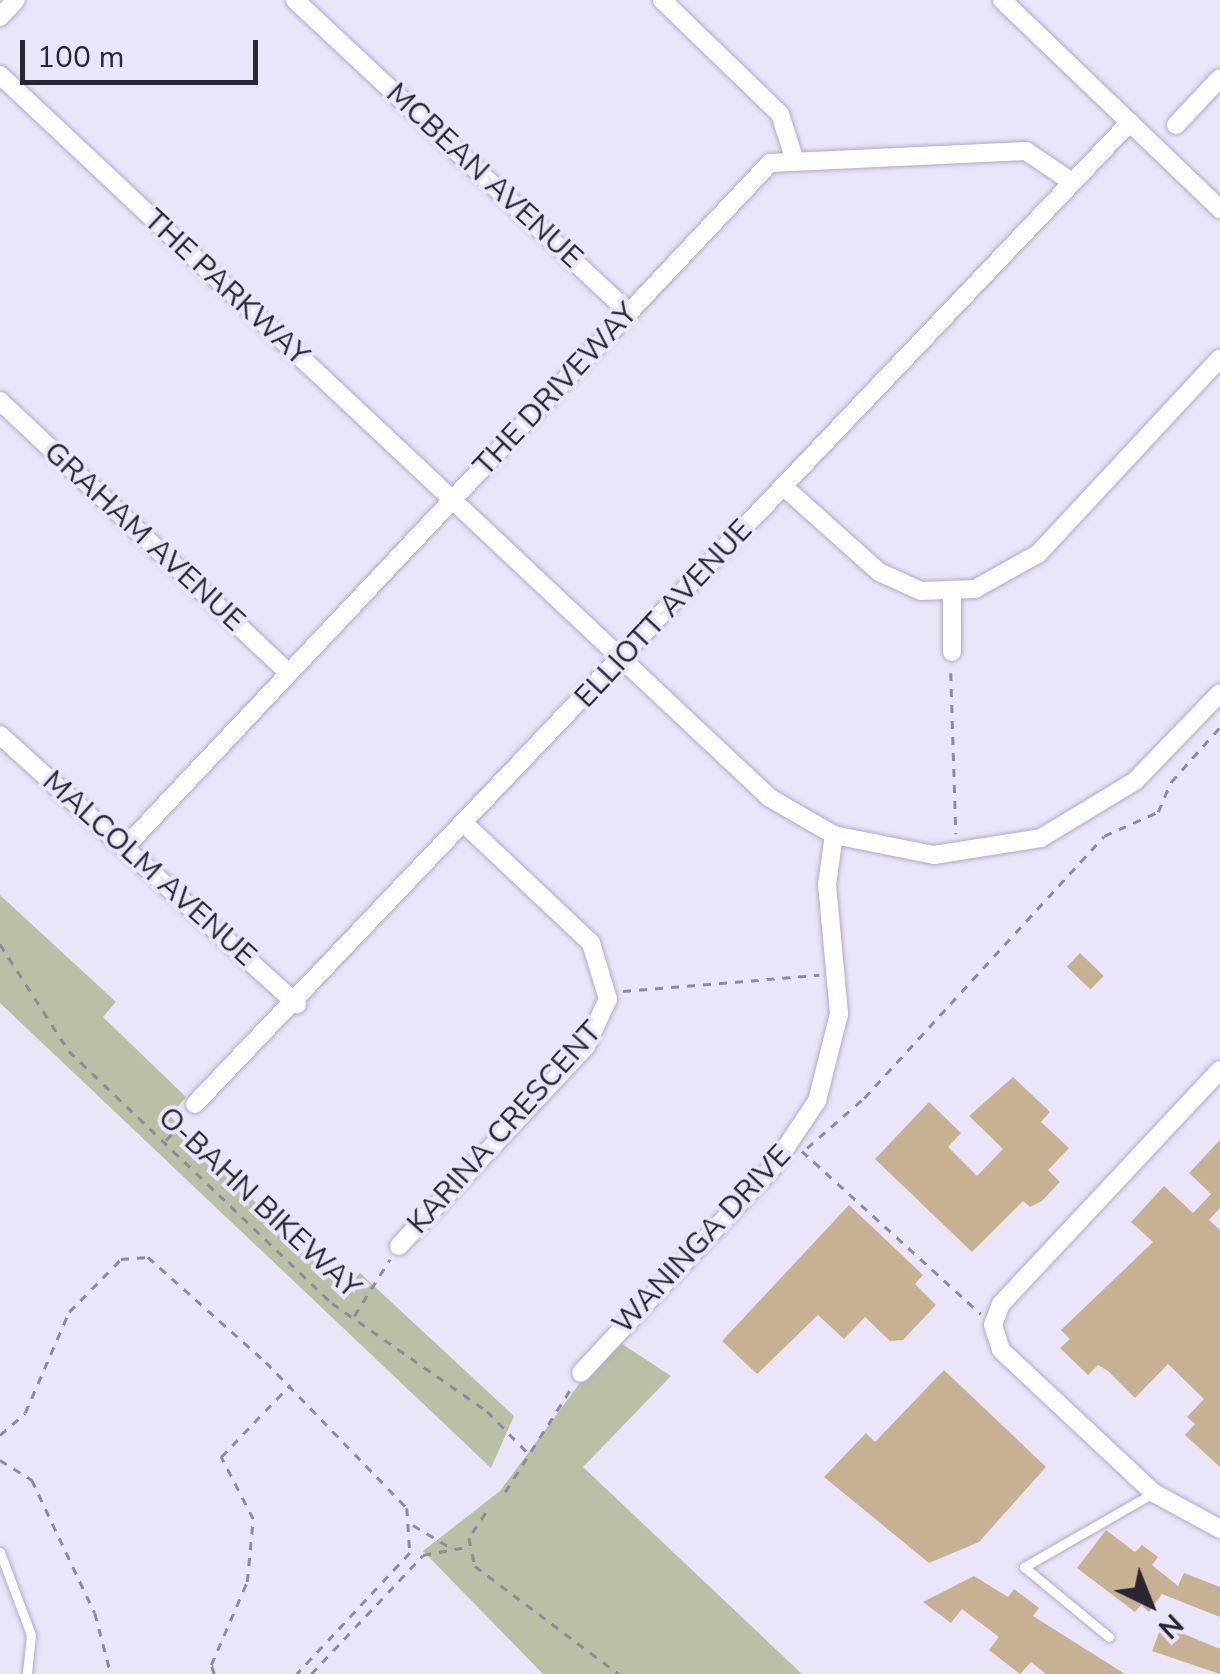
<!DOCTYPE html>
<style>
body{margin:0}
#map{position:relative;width:1220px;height:1674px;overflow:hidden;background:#ebe5fa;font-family:"Nunito Sans",sans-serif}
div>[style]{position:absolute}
.green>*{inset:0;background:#b9c0a6}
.building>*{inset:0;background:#c6b292;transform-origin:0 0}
.path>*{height:2.5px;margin-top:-1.25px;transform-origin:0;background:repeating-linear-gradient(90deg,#908b9c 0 8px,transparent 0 16px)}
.roads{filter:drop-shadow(0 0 2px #b2a8ca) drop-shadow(0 0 2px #b2a8ca)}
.service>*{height:9px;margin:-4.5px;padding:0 4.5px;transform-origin:4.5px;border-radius:4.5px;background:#fff}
.minor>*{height:18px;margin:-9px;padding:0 9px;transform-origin:9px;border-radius:9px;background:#fff}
span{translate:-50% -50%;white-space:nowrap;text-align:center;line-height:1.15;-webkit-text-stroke:8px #ebe5fa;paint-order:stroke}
.street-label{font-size:30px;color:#292532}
.north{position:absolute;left:1100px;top:1554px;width:100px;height:100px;-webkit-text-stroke:8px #ebe5fa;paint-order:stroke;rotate:137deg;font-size:28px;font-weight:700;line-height:40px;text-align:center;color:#292532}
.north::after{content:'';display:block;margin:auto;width:35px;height:45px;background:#292532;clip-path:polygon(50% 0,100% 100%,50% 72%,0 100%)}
.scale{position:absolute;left:20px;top:40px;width:238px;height:45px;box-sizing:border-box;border:5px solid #292532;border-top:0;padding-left:12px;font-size:30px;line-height:35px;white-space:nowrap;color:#292532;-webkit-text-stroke:8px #ebe5fa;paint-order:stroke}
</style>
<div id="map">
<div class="green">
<i style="clip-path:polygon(0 895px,116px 1002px,103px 1017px,186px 1097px,170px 1116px,343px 1291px,360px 1273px,514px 1416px,491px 1468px,0 1003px)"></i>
<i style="clip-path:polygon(613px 1338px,671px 1376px,583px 1467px,802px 1674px,543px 1674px,423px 1551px,500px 1491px)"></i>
</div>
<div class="building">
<i style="left:1080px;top:953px;width:33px;height:19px;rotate:44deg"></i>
<i style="clip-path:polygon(1013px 1077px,1050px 1112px,1041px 1122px,1069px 1148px,1048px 1170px,1060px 1182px,1042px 1201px,1030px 1207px,1023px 1201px,972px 1252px,875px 1159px,929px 1102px,961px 1133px,948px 1147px,977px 1176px,1003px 1149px,969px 1116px)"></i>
<i style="clip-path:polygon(1220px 1140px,1220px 1208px,1209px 1220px,1220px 1230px,1220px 1467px,1185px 1435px,1195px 1424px,1187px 1417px,1204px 1399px,1168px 1364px,1135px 1398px,1108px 1371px,1098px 1365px,1088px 1375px,1060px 1348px,1070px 1339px,1061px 1330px,1153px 1242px,1131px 1222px,1164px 1186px,1193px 1213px,1211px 1194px,1189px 1173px)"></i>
<i style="clip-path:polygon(849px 1205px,923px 1275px,915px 1284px,936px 1305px,903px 1340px,890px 1341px,865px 1317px,844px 1339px,818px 1315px,757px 1374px,722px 1341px)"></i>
<i style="clip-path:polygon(944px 1370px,1046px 1467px,979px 1542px,929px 1563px,824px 1477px,866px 1433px,875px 1442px)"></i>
<i style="clip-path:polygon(1106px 1530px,1135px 1552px,1142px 1545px,1158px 1557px,1152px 1565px,1178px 1586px,1184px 1573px,1220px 1587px,1220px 1617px,1162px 1594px,1149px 1612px,1141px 1605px,1135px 1612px,1077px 1568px)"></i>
<i style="clip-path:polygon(974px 1576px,1008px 1597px,1014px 1589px,1039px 1608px,1033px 1616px,1125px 1674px,1046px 1674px,1031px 1662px,1020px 1674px,989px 1650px,999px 1637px,962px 1609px,951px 1623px,923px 1602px)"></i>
<i style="clip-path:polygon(1162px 1625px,1220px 1649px,1220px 1674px,1152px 1651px)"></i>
</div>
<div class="path">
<i style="left:951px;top:673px;width:161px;rotate:88.2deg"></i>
<i style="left:0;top:944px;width:127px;rotate:57.2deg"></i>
<i style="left:69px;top:1051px;width:364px;rotate:43.8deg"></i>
<i style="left:332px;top:1303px;width:189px;rotate:34.9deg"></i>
<i style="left:487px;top:1411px;width:60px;rotate:45.7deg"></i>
<i style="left:623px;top:991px;width:197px;rotate:-4.7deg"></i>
<i style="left:166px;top:1140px;width:27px;rotate:-48deg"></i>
<i style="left:807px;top:1148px;width:76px;rotate:-41.3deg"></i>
<i style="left:864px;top:1098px;width:355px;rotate:-47.5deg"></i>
<i style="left:1104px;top:836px;width:59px;rotate:-24deg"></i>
<i style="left:1158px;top:812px;width:33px;rotate:-67deg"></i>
<i style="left:1171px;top:782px;width:74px;rotate:-48.3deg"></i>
<i style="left:802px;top:1151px;width:242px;rotate:42.3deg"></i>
<i style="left:354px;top:1316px;width:67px;rotate:-57.7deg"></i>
<i style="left:0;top:1435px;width:33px;rotate:-41deg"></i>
<i style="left:25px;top:1413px;width:110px;rotate:-66.5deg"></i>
<i style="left:69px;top:1312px;width:74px;rotate:-45.5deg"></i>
<i style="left:121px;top:1259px;width:27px;rotate:-4deg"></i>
<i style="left:148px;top:1257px;width:158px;rotate:41.7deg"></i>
<i style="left:266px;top:1362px;width:203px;rotate:46deg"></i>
<i style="left:407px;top:1508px;width:45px;rotate:86.2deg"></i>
<i style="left:410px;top:1553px;width:166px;rotate:133deg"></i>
<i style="left:0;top:1460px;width:38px;rotate:32deg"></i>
<i style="left:32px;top:1480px;width:147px;rotate:64.7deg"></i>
<i style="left:95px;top:1613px;width:63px;rotate:75.3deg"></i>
<i style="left:505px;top:1492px;width:125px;rotate:-57.5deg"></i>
<i style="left:486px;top:1513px;width:30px;rotate:124deg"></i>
<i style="left:469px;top:1538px;width:29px;rotate:78deg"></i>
<i style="left:475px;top:1566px;width:180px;rotate:36.9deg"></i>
<i style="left:413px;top:1525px;width:47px;rotate:31deg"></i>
<i style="left:214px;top:1674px;width:9px;rotate:-108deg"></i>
<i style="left:211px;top:1665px;width:90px;rotate:-66.6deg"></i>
<i style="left:247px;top:1582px;width:63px;rotate:-84.6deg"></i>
<i style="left:253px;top:1519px;width:70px;rotate:-117.3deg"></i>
<i style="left:221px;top:1457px;width:100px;rotate:-46.2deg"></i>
<i style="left:311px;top:1674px;width:163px;rotate:-46.7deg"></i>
<i style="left:423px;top:1555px;width:44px;rotate:-10.5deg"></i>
</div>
<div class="roads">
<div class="service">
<i style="left:0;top:1552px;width:89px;rotate:69.5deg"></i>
<i style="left:31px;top:1635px;width:39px;rotate:96deg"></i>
<i style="left:1109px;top:1637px;width:110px;rotate:-140.5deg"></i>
<i style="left:1024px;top:1567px;width:149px;rotate:-29.8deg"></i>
</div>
<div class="minor">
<i style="left:295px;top:0;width:456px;rotate:43.1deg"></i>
<i style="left:662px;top:0;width:164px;rotate:44deg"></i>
<i style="left:780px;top:114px;width:46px;rotate:72.3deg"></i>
<i style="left:1002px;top:0;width:302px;rotate:43.8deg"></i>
<i style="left:0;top:17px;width:23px;rotate:-47deg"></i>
<i style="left:0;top:75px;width:1056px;rotate:43.2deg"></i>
<i style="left:770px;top:798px;width:74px;rotate:30deg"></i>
<i style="left:834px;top:835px;width:49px;rotate:98.1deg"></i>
<i style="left:827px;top:884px;width:131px;rotate:84.7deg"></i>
<i style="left:839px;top:1014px;width:90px;rotate:104.2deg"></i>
<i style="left:817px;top:1101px;width:81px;rotate:123.9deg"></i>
<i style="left:772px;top:1168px;width:280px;rotate:133deg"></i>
<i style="left:1176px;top:125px;width:64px;rotate:-46.9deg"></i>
<i style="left:0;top:401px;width:397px;rotate:43.3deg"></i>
<i style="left:784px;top:487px;width:127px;rotate:41.8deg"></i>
<i style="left:879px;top:572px;width:46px;rotate:24.3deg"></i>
<i style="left:921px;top:591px;width:54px;rotate:-2.1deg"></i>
<i style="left:975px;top:589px;width:72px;rotate:-29.1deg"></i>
<i style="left:1038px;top:554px;width:267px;rotate:-47.1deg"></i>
<i style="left:952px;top:652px;width:58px;rotate:-90deg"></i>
<i style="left:0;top:735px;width:401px;rotate:42.2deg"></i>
<i style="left:834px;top:835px;width:102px;rotate:11.3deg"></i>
<i style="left:934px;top:855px;width:108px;rotate:-9deg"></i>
<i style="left:1041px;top:838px;width:110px;rotate:-31.2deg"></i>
<i style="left:1135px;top:781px;width:122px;rotate:-46deg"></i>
<i style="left:128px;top:844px;width:936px;rotate:-46.69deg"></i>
<i style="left:770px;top:163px;width:256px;rotate:-2.7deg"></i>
<i style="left:1026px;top:151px;width:55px;rotate:34deg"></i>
<i style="left:1220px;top:1070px;width:320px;rotate:133.1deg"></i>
<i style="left:1001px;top:1304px;width:22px;rotate:111deg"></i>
<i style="left:993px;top:1325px;width:26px;rotate:72deg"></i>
<i style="left:1001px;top:1350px;width:209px;rotate:43.1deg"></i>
<i style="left:1154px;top:1493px;width:75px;rotate:28.6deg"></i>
<i style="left:195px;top:1104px;width:1356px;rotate:-46.4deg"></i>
<i style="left:399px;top:1246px;width:274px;rotate:-46.9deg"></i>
<i style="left:586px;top:1046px;width:52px;rotate:-64.9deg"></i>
<i style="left:608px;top:999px;width:59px;rotate:-106.9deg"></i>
<i style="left:591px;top:943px;width:172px;rotate:-136.7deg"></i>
</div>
</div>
<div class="street-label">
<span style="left:484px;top:176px;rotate:43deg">MCBEAN AVENUE</span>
<span style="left:226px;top:288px;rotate:43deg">THE PARKWAY</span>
<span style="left:556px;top:390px;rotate:-47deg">THE DRIVEWAY</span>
<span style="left:144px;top:537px;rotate:43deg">GRAHAM AVENUE</span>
<span style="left:664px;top:614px;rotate:-47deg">ELLIOTT AVENUE</span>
<span style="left:149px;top:869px;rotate:42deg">MALCOLM AVENUE</span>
<span style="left:505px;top:1128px;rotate:-48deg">KARINA CRESCENT</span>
<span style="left:259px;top:1203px;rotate:43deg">O-BAHN BIKEWAY</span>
<span style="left:702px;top:1240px;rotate:-47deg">WANINGA DRIVE</span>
</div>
<div class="north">N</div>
<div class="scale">100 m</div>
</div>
